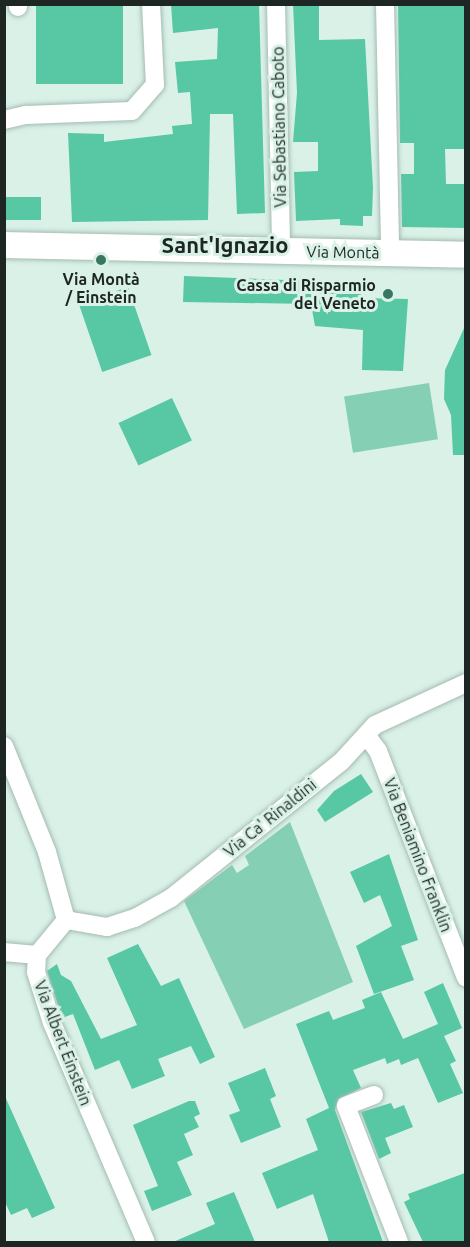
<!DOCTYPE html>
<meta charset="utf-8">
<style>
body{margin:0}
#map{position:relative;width:470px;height:1247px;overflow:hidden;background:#d9f1e7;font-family:Ubuntu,sans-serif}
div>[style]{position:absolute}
.green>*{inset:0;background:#85cfb5;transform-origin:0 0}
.building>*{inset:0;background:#57c7a4;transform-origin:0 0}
.roads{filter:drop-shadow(0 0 2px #a4bbb2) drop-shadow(0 0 2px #a4bbb2)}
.minor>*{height:18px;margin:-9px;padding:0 9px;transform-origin:9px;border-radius:9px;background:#fff}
.secondary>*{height:26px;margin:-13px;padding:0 13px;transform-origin:13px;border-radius:13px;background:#fff}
.dots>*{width:16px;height:16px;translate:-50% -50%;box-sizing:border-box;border:3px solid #d9f1e7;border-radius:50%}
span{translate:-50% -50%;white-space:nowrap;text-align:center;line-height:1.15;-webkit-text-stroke:6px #d9f1e7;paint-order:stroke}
.street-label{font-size:16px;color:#1d2623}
.poi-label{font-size:16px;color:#1d2623;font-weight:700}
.right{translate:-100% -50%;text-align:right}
.district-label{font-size:22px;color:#1d2623;font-weight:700}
.frame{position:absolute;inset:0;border:6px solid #1d2623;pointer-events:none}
</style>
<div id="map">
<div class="green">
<i style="left:429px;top:383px;width:57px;height:86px;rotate:81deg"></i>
<i style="clip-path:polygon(290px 822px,353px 982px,244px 1029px,184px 901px,232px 865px,237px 873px,249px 865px,245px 856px)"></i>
</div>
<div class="building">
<i style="left:36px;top:4px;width:87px;height:80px"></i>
<i style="clip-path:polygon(171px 4px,259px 4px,265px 213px,237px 214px,233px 114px,210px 114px,208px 220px,72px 222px,68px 133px,104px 134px,104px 142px,173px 134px,172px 126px,192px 124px,190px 92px,178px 93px,175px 62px,217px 59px,218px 28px,173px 33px)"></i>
<i style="clip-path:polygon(293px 4px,319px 4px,319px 40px,365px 39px,373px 188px,372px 216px,363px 216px,363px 226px,340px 225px,340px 219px,296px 221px,294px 172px,318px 171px,318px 142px,293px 142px,297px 93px)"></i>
<i style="clip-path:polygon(398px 4px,465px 4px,465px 149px,445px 149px,446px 184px,465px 184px,465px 228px,402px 227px,401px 174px,414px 174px,414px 143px,400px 143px)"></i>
<i style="left:4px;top:197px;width:37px;height:23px"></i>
<i style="clip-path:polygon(184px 276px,361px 283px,361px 298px,408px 299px,403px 371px,362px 370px,363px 330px,315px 326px,311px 304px,183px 302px)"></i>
<i style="left:128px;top:287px;width:72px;height:52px;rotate:71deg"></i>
<i style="clip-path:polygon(465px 326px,465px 455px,453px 455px,451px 415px,444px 399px,445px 370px)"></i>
<i style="left:172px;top:398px;width:47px;height:59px;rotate:65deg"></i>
<i style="clip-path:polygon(361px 774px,373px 792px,325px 822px,317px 810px,334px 791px)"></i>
<i style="clip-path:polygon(389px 854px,418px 940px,401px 946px,414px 980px,374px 994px,356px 946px,392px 926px,380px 895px,364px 903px,350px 872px)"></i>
<i style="clip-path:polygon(138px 944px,161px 986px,179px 978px,215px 1057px,200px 1064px,191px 1046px,158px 1059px,165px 1076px,132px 1089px,119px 1060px,95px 1070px,73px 1014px,62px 1018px,47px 971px,57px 964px,61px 975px,71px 981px,101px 1039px,137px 1025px,107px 958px)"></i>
<i style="clip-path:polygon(443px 983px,462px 1028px,444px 1036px,456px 1061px,450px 1064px,463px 1093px,438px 1103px,418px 1058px,401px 1065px,399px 1059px,387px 1064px,385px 1058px,353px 1070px,361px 1088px,338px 1099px,335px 1110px,383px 1242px,329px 1242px,313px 1194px,277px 1209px,262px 1173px,318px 1150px,306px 1119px,329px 1108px,296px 1024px,329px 1011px,333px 1020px,365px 1008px,362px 1000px,381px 992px,403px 1039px,438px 1024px,442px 1033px,424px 992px)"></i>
<i style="clip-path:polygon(265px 1068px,276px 1096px,270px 1099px,281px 1127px,241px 1143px,229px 1115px,240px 1111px,228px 1083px)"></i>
<i style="clip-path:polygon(4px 1094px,55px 1208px,32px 1218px,27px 1208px,11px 1215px,4px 1200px)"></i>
<i style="clip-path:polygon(189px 1101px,195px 1101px,200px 1114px,194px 1117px,199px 1127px,184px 1134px,193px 1155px,177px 1162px,192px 1195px,152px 1211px,144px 1191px,158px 1186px,133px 1125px)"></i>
<i style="clip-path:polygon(391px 1103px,394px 1109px,404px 1105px,413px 1127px,385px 1138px,391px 1153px,379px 1159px,361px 1112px)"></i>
<i style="clip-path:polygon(465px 1173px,465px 1242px,423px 1242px,404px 1202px,410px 1199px,408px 1194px)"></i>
<i style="clip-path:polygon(234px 1192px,255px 1242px,173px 1242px,215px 1224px,206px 1203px)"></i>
</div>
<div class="roads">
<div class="minor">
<i style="left:18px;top:4px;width:3px;rotate:90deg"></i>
<i style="left:276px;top:4px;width:246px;rotate:88.8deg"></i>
<i style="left:385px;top:4px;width:249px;rotate:88.8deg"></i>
<i style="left:4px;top:120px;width:23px;rotate:-13deg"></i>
<i style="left:26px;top:115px;width:106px;rotate:-2.2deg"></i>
<i style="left:132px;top:111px;width:35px;rotate:-49deg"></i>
<i style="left:155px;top:85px;width:81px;rotate:-92.8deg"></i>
<i style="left:366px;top:735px;width:20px;rotate:53deg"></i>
<i style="left:378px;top:751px;width:243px;rotate:68.8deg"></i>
<i style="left:4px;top:746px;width:114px;rotate:67.9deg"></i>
<i style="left:47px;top:852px;width:71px;rotate:74.4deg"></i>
<i style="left:66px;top:920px;width:42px;rotate:9.7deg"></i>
<i style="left:107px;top:927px;width:29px;rotate:-18deg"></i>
<i style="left:135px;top:918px;width:41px;rotate:-29.1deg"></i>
<i style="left:171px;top:898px;width:218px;rotate:-38.7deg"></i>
<i style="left:341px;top:762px;width:50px;rotate:-47.4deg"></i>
<i style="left:375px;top:725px;width:100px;rotate:-24.8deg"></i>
<i style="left:66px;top:920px;width:45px;rotate:129.6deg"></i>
<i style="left:37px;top:955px;width:17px;rotate:93deg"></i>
<i style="left:36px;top:972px;width:53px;rotate:72.6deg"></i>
<i style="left:52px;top:1023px;width:238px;rotate:66.8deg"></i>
<i style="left:4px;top:952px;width:33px;rotate:5deg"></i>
<i style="left:374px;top:1095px;width:30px;rotate:159deg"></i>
<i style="left:346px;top:1106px;width:146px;rotate:68.7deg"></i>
</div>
<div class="secondary">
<i style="left:4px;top:245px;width:462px;rotate:1.2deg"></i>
</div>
</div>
<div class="dots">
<i style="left:101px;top:260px;background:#3a7763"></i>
<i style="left:388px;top:294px;background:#3a7763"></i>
</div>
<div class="street-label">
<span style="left:279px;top:127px;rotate:-91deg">Via Sebastiano Caboto</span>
<span style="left:343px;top:252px;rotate:1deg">Via Montà</span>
<span style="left:270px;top:818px;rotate:-39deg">Via Ca' Rinaldini</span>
<span style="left:418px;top:855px;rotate:69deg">Via Beniamino Franklin</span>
<span style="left:63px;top:1043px;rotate:69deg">Via Albert Einstein</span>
</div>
<div class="poi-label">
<span style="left:101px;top:288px">Via Montà<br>/ Einstein</span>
<span class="right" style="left:376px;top:294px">Cassa di Risparmio<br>del Veneto</span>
</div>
<div class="district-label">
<span style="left:225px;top:245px">Sant'Ignazio</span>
</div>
<div class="frame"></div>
</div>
